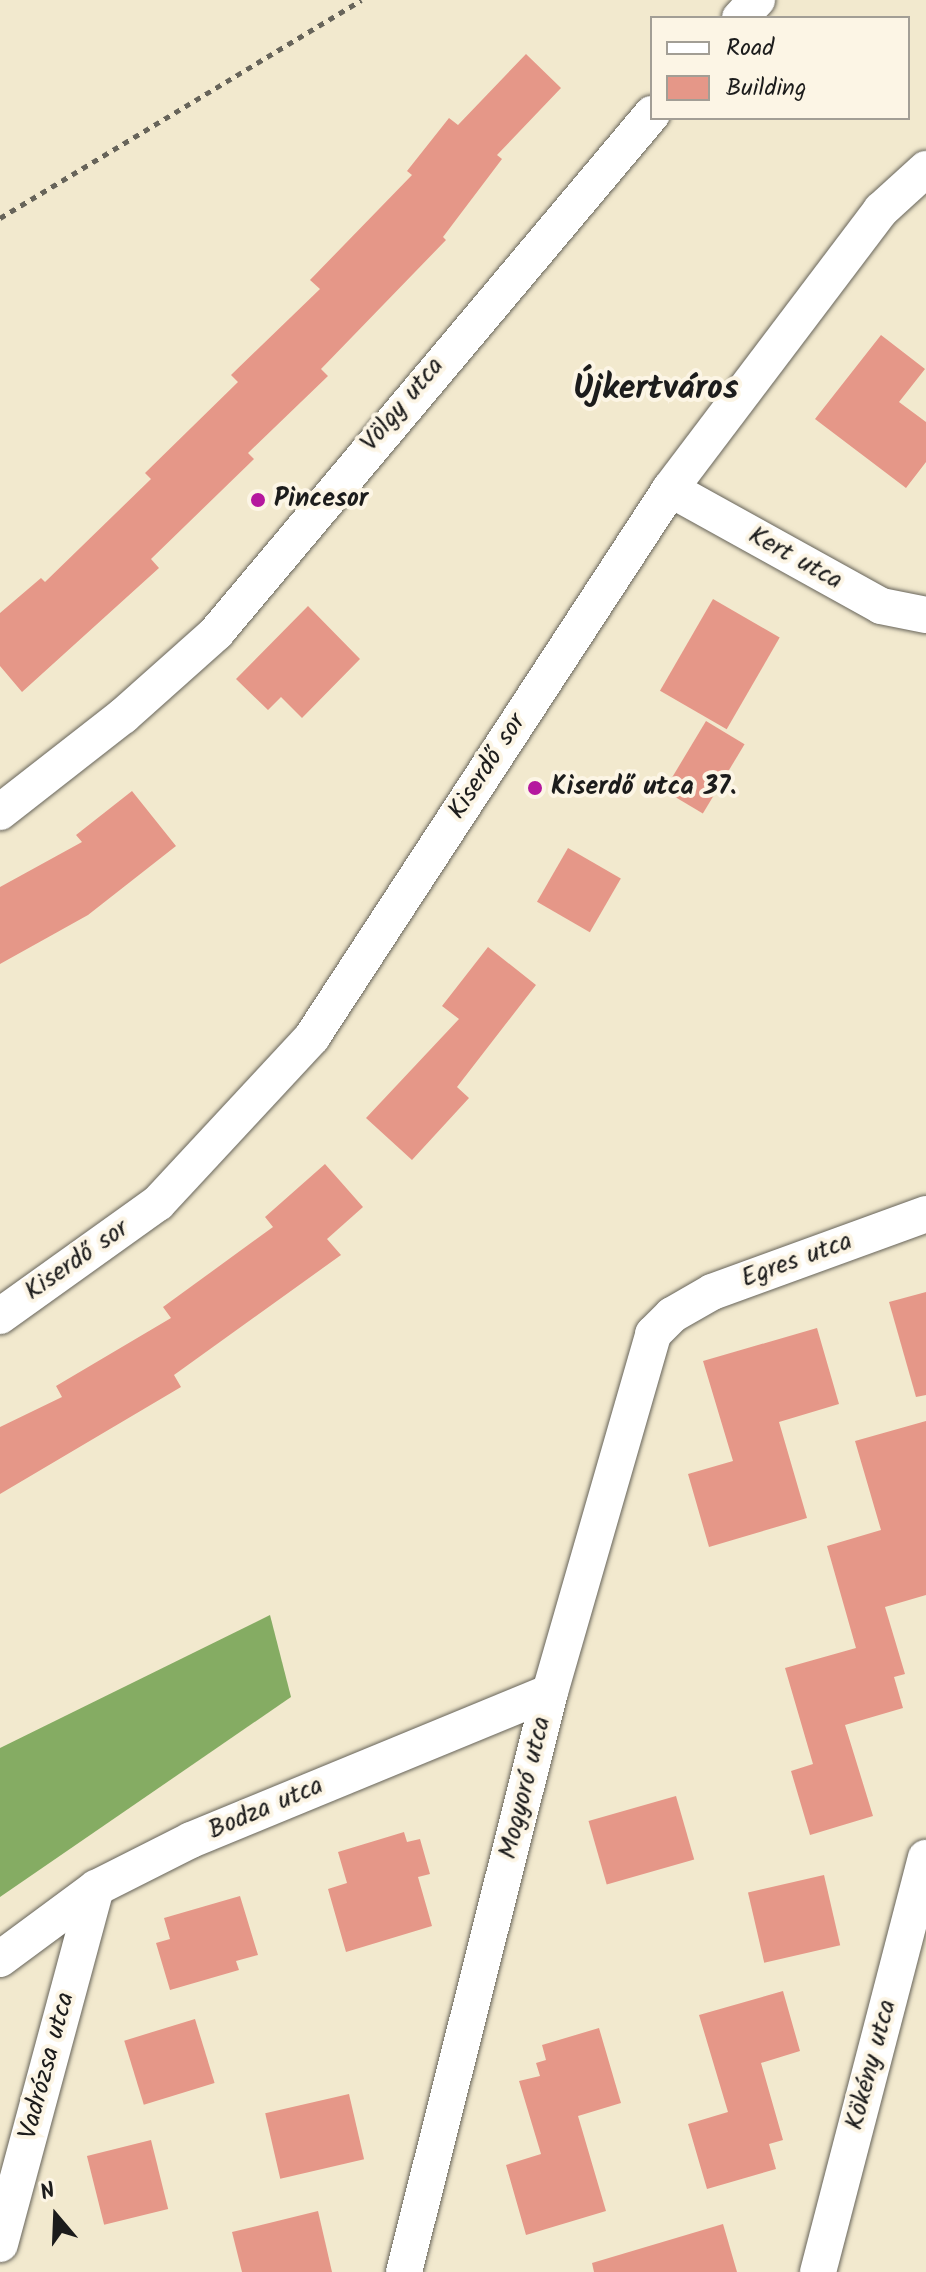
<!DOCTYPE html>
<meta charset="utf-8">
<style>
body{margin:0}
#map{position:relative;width:926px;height:2272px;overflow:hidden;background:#f2e9ce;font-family:Kalam,sans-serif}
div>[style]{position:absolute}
.forest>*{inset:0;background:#85ac63}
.building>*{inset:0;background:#e59788;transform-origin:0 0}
.path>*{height:5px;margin-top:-2.5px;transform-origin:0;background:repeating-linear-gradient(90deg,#67645a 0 6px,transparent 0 12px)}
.roads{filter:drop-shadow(0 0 2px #67645a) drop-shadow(0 0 2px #67645a)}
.street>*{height:36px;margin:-18px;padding:0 18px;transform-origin:18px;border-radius:18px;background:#fff}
.dots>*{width:22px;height:22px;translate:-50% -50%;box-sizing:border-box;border:4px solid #fcf5e5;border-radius:50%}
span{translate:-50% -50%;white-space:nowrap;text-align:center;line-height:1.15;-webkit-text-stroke:8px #fcf5e5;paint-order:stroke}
.street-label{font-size:26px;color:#1c1c1c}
.poi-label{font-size:26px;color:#1c1c1c;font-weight:700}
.left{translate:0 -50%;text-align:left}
.district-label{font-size:34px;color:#1c1c1c;font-weight:700}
.legend{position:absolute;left:650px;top:16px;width:260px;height:104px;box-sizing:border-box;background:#fcf5e5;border:2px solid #a29e95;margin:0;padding:10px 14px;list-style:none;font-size:24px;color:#1c1c1c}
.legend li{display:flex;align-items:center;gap:16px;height:40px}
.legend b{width:40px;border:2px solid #a29e95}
.north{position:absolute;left:16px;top:2176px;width:80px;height:80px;-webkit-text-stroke:6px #fcf5e5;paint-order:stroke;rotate:341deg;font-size:22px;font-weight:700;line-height:32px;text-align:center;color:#1c1c1c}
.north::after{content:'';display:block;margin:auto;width:28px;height:36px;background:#1c1c1c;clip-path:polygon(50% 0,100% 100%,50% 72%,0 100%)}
</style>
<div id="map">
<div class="forest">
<i style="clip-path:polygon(270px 1615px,291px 1697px,0 1897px,0 1748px)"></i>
</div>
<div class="building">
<i style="clip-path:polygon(526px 54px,561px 88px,497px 155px,502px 159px,443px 237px,446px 240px,321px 369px,328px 376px,248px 453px,254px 459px,151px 559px,159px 568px,22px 692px,0 666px,0 613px,41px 578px,45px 582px,151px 479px,145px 473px,238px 382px,231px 375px,320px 289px,310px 280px,412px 175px,407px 171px,449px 118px,458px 125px)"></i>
<i style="clip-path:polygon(881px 335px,925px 369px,899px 402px,926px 422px,926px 462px,906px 488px,815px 419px)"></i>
<i style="left:713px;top:599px;width:77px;height:106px;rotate:30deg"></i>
<i style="clip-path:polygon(308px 606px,360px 659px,302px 718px,281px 697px,268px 710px,236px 679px)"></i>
<i style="left:706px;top:721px;width:45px;height:81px;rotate:31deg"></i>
<i style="clip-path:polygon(132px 791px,176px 846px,88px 915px,0 964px,0 887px,82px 842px,76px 835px)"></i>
<i style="left:568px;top:848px;width:61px;height:62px;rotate:30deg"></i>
<i style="clip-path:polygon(488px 947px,536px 985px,457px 1087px,469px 1098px,412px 1160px,366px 1118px,459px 1019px,442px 1006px)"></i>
<i style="clip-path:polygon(325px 1164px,363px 1207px,327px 1239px,341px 1255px,174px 1375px,181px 1387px,0 1494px,0 1427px,62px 1397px,56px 1386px,171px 1318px,163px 1307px,273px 1227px,265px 1217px)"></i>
<i style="clip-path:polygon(926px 1292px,926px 1395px,916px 1397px,889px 1302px)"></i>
<i style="clip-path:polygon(817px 1328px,839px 1404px,779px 1422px,807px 1518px,709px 1547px,688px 1474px,733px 1461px,703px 1361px)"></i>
<i style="clip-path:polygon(926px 1421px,926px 1595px,885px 1607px,905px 1674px,894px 1677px,903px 1708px,845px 1725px,873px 1816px,810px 1835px,791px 1771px,813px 1764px,785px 1668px,856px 1648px,827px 1546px,881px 1530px,855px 1441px)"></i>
<i style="left:676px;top:1796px;width:66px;height:91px;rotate:74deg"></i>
<i style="clip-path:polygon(404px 1832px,407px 1842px,420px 1839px,430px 1874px,418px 1877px,432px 1926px,346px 1952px,328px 1889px,347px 1883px,338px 1852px)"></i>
<i style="left:824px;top:1875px;width:72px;height:78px;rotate:77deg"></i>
<i style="clip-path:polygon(240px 1896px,258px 1955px,236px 1961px,239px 1970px,170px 1990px,156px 1943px,170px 1939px,164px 1918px)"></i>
<i style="clip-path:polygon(783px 1991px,800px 2051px,761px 2063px,783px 2140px,769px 2144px,776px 2169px,707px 2189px,688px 2124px,728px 2112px,699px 2015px)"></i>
<i style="left:195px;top:2019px;width:67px;height:74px;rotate:73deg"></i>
<i style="clip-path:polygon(599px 2028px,621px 2103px,578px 2116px,606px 2211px,526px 2235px,506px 2165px,541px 2154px,519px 2081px,540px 2076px,536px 2063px,546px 2060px,542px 2045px)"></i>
<i style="left:349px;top:2094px;width:67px;height:86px;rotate:77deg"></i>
<i style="left:151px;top:2140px;width:71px;height:66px;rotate:76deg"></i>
<i style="clip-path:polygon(318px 2211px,332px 2272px,242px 2272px,232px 2232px)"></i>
<i style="clip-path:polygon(723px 2224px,737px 2272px,594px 2272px,592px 2263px)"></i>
</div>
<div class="path">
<i style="left:0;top:218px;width:422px;rotate:-31.1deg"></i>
</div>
<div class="roads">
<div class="street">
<i style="left:740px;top:18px;width:25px;rotate:-47deg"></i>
<i style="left:670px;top:489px;width:241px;rotate:29deg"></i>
<i style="left:881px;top:606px;width:46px;rotate:11.3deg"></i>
<i style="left:0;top:812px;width:156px;rotate:-38deg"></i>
<i style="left:123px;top:716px;width:125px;rotate:-41.7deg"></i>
<i style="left:216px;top:633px;width:678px;rotate:-49.97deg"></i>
<i style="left:0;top:1316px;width:194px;rotate:-35.6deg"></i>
<i style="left:158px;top:1203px;width:226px;rotate:-47.1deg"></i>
<i style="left:312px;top:1037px;width:655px;rotate:-56.84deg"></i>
<i style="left:670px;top:489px;width:350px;rotate:-52.9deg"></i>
<i style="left:881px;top:210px;width:61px;rotate:-42.3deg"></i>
<i style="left:0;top:1959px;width:119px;rotate:-36.5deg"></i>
<i style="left:96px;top:1888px;width:106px;rotate:-26.8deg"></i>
<i style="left:191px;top:1840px;width:388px;rotate:-22.4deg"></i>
<i style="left:0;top:2244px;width:369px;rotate:-74.9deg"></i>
<i style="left:404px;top:2272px;width:598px;rotate:-75.87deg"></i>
<i style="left:550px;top:1692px;width:373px;rotate:-73.9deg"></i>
<i style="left:653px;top:1334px;width:27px;rotate:-45deg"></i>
<i style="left:672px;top:1315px;width:46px;rotate:-29.9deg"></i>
<i style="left:712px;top:1292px;width:228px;rotate:-20deg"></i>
<i style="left:818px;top:2272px;width:428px;rotate:-75.4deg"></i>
</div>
</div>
<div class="dots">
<i style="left:258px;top:500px;background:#b5179e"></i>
<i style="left:535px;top:788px;background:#b5179e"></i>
</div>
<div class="street-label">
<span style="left:403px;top:405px;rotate:-50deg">Völgy utca</span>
<span style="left:795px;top:559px;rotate:29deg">Kert utca</span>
<span style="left:488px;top:767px;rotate:-57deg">Kiserdő sor</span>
<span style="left:77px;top:1261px;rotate:-35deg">Kiserdő sor</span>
<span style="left:797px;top:1261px;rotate:-20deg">Egres utca</span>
<span style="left:526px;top:1788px;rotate:-76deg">Mogyoró utca</span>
<span style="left:266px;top:1809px;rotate:-23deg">Bodza utca</span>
<span style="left:872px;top:2065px;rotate:-75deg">Kökény utca</span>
<span style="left:48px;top:2066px;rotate:-75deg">Vadrózsa utca</span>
</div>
<div class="poi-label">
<span class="left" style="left:274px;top:500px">Pincesor</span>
<span class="left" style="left:551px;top:788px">Kiserdő utca 37.</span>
</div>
<div class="district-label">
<span style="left:656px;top:390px">Újkertváros</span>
</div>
<ul class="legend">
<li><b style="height:10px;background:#fff"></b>Road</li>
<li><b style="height:22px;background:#e59788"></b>Building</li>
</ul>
<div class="north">N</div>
</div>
